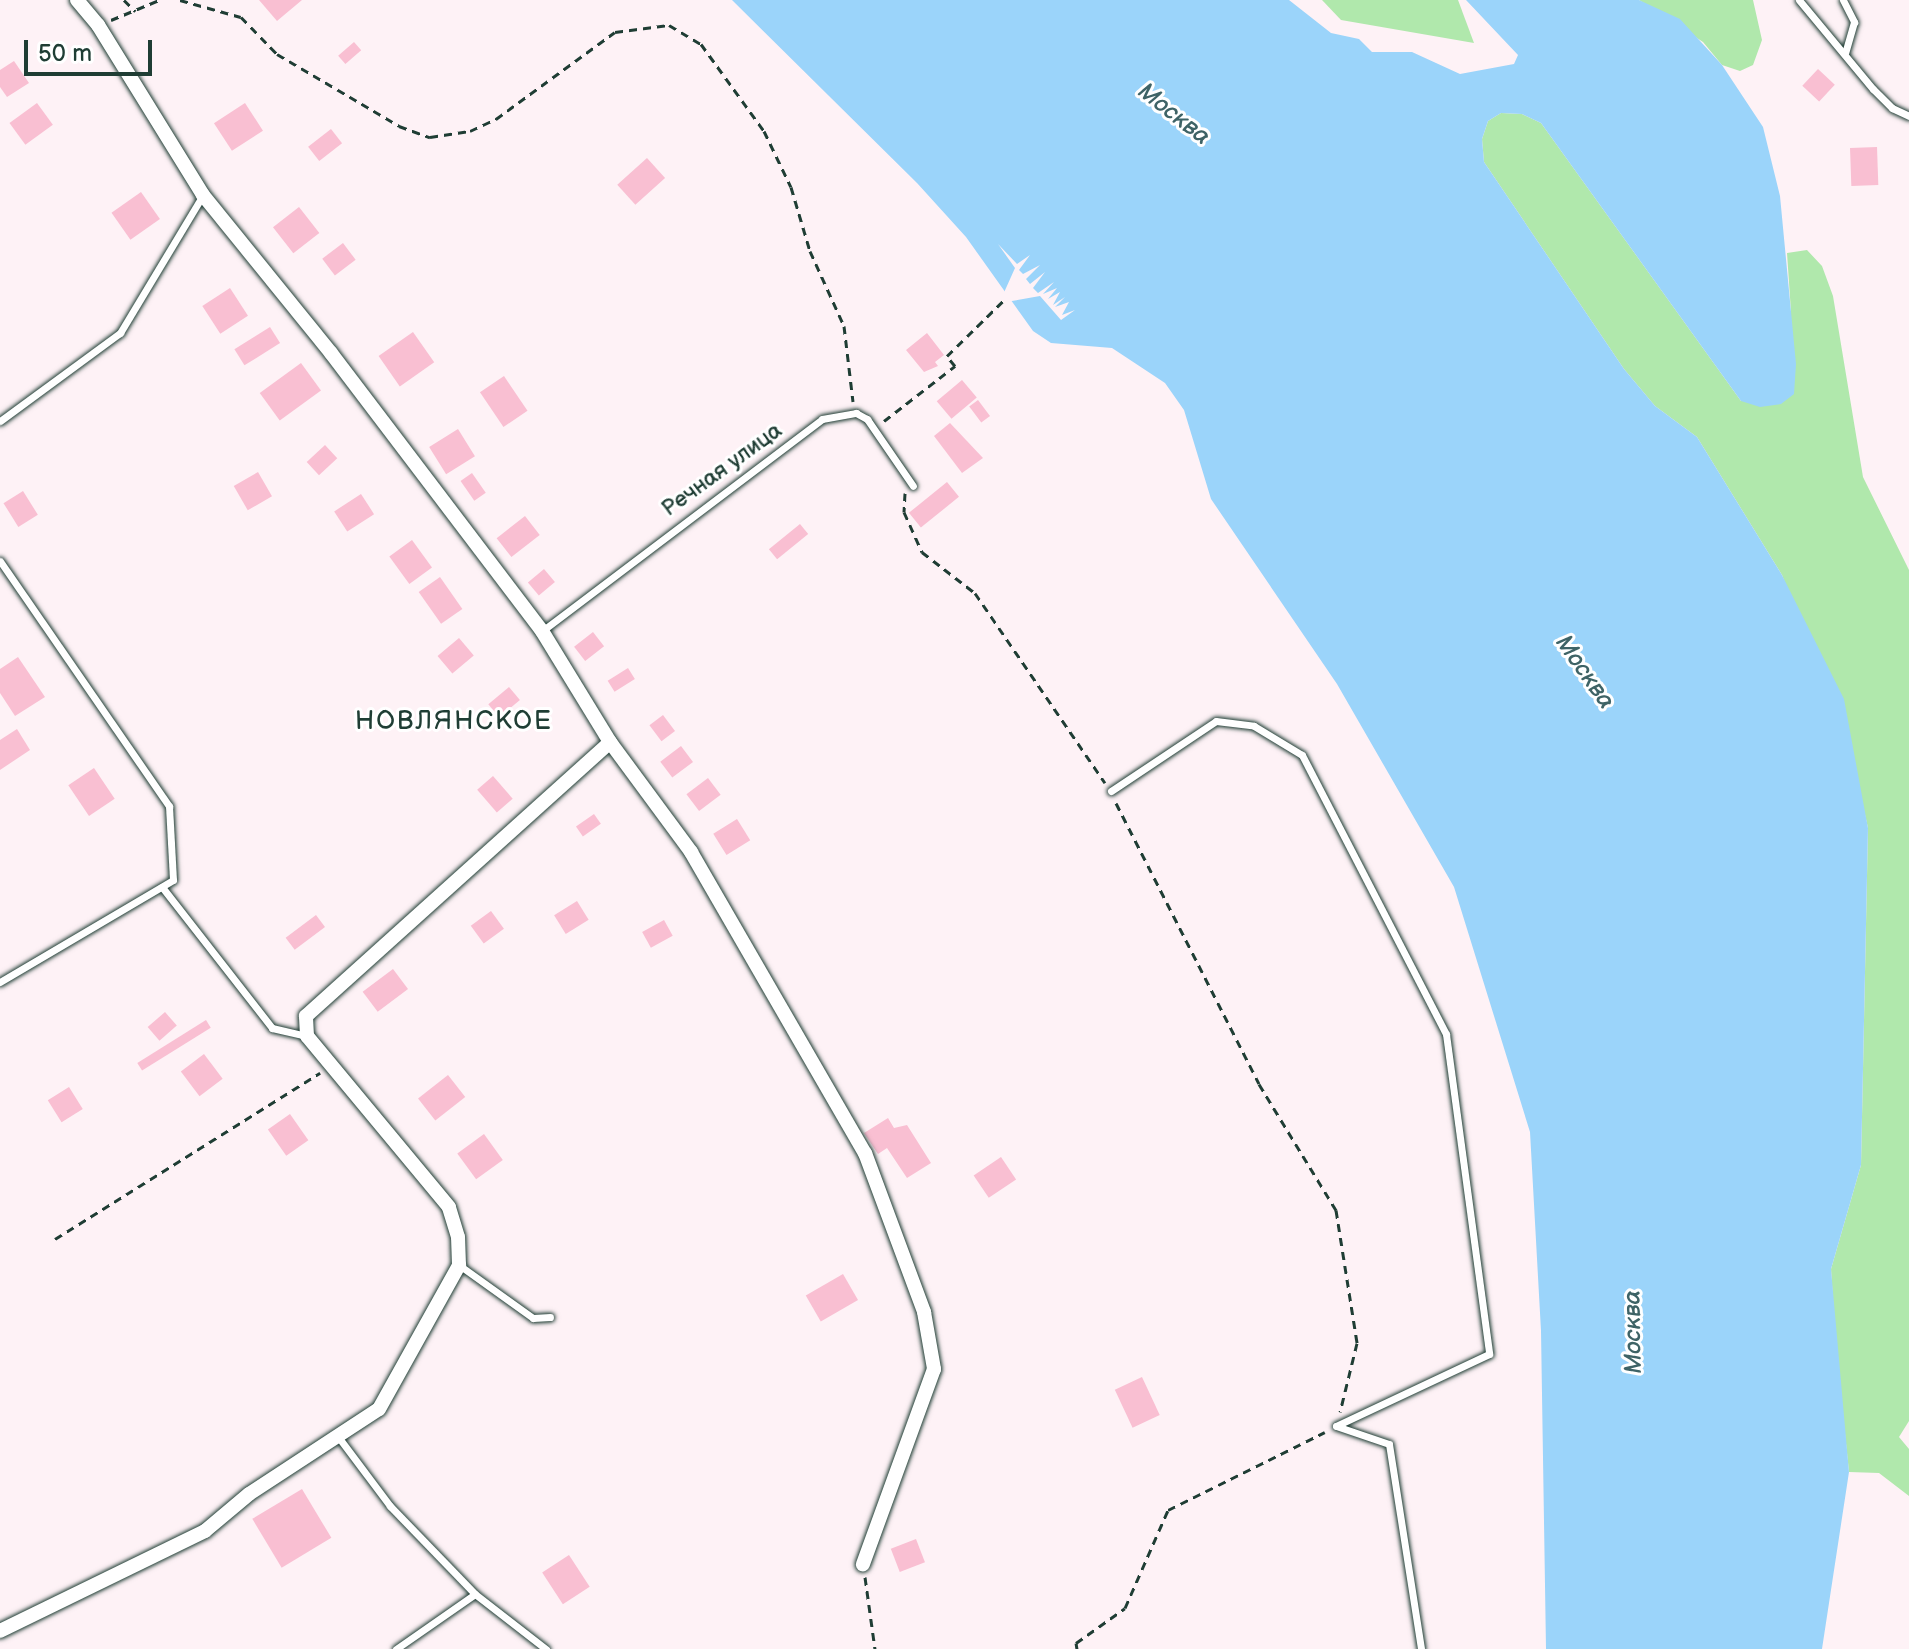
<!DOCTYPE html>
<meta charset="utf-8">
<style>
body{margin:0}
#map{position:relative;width:1909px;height:1649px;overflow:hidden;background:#fef2f6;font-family:"Balsamiq Sans",sans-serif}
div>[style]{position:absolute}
.green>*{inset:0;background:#b0e8ac}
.water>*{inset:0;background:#9bd4fa}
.pier>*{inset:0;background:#fef2f6}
.building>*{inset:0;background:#f9bfd2;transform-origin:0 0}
.path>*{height:3px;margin-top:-1.5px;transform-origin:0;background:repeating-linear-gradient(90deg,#1f3d34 0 8px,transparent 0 14px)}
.roads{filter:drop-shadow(0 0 2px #1f3d34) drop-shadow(0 0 2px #1f3d34)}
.lane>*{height:7px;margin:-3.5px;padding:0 3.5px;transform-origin:3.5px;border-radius:3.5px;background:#fff}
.street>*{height:14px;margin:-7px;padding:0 7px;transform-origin:7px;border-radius:7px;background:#fff}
span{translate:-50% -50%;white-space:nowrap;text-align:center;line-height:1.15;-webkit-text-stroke:6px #fff;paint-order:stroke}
.street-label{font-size:22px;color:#1f3d34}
.water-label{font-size:24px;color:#3e6366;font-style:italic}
.quarter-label{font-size:26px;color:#1f3d34;letter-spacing:2px}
.scale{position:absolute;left:24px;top:40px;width:128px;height:36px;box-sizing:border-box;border:4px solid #1f3d34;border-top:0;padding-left:10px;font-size:24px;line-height:28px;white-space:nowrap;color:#1f3d34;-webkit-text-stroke:6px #fff;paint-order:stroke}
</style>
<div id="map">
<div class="green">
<i style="clip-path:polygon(1322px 0,1458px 0,1474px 43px,1341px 20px)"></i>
<i style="clip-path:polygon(1639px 0,1753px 0,1762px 40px,1753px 65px,1740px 71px,1722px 65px,1703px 42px)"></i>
<i style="clip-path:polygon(1501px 113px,1522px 114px,1541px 123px,1741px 401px,1791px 312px,1787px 253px,1807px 250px,1822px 266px,1833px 296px,1863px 477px,1909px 570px,1909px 1421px,1899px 1437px,1909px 1449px,1909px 1496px,1879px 1473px,1849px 1472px,1836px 1348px,1831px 1269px,1861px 1165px,1868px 828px,1855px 771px,1782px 575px,1697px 437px,1655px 406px,1624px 369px,1484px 162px,1482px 139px,1488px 121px)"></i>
</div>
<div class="water">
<i style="clip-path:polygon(732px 0,1289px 0,1331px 33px,1359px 39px,1372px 52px,1412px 52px,1460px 74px,1514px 64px,1518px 55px,1466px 0,1639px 0,1680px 19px,1722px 65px,1763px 127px,1780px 196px,1796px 364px,1794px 394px,1781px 404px,1760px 407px,1741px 401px,1541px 123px,1522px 114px,1501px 113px,1488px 121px,1482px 139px,1484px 162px,1624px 369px,1655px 406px,1697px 437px,1782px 575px,1844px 699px,1868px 828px,1861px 1165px,1831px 1269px,1849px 1472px,1822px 1649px,1546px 1649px,1541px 1331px,1530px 1132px,1454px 887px,1337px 684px,1211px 499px,1184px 410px,1165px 383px,1112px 348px,1051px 343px,1033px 331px,966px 237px,917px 183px)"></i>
</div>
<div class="pier">
<i style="clip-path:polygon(998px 244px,1017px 264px,1030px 255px,1019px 270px,1023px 274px,1040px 265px,1026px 279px,1030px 284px,1045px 272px,1033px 288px,1038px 293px,1054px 282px,1043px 294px,1057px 288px,1048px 299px,1060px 292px,1053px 305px,1065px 297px,1055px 307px,1069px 302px,1062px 315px,1075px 310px,1061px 320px,1040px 296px,1006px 302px,1002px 297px,1015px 268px)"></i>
</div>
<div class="building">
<i style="clip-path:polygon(259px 0,302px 0,277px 21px)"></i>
<i style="left:354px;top:42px;width:11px;height:21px;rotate:49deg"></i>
<i style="clip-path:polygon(14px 61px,29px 83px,7px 97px,0 87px,0 70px)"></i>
<i style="left:1818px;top:69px;width:23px;height:23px;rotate:43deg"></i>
<i style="left:37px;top:103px;width:27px;height:34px;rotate:54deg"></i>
<i style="left:245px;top:103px;width:33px;height:37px;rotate:57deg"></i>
<i style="left:331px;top:129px;width:18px;height:29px;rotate:52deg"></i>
<i style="left:1877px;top:147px;width:38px;height:27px;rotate:88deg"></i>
<i style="left:647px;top:158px;width:27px;height:40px;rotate:48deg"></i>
<i style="left:141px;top:192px;width:33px;height:36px;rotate:55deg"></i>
<i style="left:299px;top:207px;width:33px;height:33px;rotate:52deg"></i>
<i style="left:343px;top:243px;width:21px;height:26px;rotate:53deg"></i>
<i style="left:230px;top:288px;width:33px;height:33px;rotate:57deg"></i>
<i style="left:270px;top:327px;width:19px;height:42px;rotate:58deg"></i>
<i style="left:413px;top:332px;width:37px;height:42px;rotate:55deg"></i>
<i style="clip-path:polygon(927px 333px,944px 355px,935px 362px,938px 366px,924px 372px,906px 350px)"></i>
<i style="left:301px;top:363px;width:34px;height:51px;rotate:54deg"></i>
<i style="left:504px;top:376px;width:42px;height:29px;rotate:56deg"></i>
<i style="left:962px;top:380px;width:23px;height:33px;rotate:50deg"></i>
<i style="left:978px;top:400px;width:20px;height:11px;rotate:53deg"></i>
<i style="clip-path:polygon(950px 423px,983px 458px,962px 473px,934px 436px)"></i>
<i style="left:458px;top:429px;width:32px;height:34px;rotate:58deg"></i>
<i style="left:325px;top:445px;width:18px;height:25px;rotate:47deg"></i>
<i style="left:258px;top:472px;width:28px;height:28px;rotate:60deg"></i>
<i style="left:472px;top:473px;width:24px;height:14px;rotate:55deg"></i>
<i style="left:947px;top:482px;width:19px;height:49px;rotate:51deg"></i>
<i style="left:23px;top:491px;width:28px;height:23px;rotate:58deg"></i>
<i style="left:361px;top:494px;width:24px;height:32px;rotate:57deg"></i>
<i style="left:525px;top:516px;width:24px;height:36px;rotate:52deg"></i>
<i style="left:800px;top:524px;width:13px;height:40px;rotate:51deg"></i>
<i style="left:412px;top:540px;width:34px;height:28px;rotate:54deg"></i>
<i style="left:544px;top:569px;width:17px;height:21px;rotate:50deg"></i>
<i style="left:440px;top:577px;width:39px;height:26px;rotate:55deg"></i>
<i style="left:593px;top:632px;width:18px;height:24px;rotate:52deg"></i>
<i style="left:459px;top:638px;width:23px;height:28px;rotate:50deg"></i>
<i style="clip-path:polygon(18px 657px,45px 697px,15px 716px,0 693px,0 669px)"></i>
<i style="left:628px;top:668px;width:13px;height:24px;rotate:58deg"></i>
<i style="left:509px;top:687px;width:17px;height:27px;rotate:50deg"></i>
<i style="left:663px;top:715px;width:20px;height:17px;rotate:53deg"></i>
<i style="clip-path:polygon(17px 729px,30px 750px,0 770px,0 740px)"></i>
<i style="left:681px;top:746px;width:20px;height:26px;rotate:53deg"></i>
<i style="left:94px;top:768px;width:37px;height:31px;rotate:56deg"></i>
<i style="left:493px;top:776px;width:30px;height:21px;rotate:49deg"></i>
<i style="left:708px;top:778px;width:21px;height:27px;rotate:53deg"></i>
<i style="left:594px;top:814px;width:12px;height:22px;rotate:55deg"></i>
<i style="left:737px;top:819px;width:25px;height:28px;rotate:58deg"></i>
<i style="left:577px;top:901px;width:22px;height:27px;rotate:58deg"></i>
<i style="left:491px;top:911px;width:22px;height:25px;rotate:54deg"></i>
<i style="left:316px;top:915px;width:15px;height:38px;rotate:53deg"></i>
<i style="left:664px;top:920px;width:18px;height:25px;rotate:61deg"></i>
<i style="left:393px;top:969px;width:25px;height:38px;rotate:53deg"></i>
<i style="left:165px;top:1012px;width:18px;height:23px;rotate:49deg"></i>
<i style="left:206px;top:1020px;width:9px;height:81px;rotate:58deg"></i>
<i style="left:204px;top:1054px;width:31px;height:29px;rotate:53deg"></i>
<i style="left:448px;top:1075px;width:28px;height:38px;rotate:52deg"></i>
<i style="left:69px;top:1087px;width:26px;height:25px;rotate:58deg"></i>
<i style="left:290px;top:1114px;width:32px;height:27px;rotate:55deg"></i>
<i style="clip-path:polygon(888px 1118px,894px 1128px,907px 1125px,931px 1163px,907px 1178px,887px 1148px,878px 1154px,864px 1133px)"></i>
<i style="left:484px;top:1134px;width:32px;height:33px;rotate:54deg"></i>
<i style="left:1001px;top:1157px;width:27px;height:33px;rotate:56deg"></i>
<i style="left:843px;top:1274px;width:30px;height:43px;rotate:60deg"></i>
<i style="left:1142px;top:1377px;width:42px;height:30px;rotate:65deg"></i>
<i style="left:302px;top:1489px;width:57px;height:58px;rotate:59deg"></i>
<i style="left:916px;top:1539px;width:25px;height:27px;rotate:69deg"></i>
<i style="left:569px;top:1555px;width:38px;height:32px;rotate:57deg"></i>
</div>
<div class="path">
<i style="left:124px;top:0;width:16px;rotate:45deg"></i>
<i style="left:180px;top:0;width:63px;rotate:15.6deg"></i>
<i style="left:241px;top:17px;width:52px;rotate:45.8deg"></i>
<i style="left:277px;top:54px;width:142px;rotate:30.5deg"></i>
<i style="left:399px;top:126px;width:33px;rotate:20deg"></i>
<i style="left:430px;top:137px;width:40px;rotate:-8.5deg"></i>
<i style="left:470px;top:131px;width:29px;rotate:-25deg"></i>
<i style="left:496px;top:119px;width:147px;rotate:-36.2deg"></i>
<i style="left:615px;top:32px;width:54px;rotate:-7.4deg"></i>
<i style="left:669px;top:25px;width:37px;rotate:31deg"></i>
<i style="left:701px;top:44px;width:107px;rotate:54.1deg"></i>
<i style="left:764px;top:131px;width:62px;rotate:64.3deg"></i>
<i style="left:791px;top:187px;width:67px;rotate:73.5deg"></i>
<i style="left:810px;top:251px;width:82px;rotate:65.6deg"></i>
<i style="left:844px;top:326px;width:76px;rotate:83.2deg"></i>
<i style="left:111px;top:20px;width:52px;rotate:-22.6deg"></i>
<i style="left:884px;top:421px;width:90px;rotate:-37.8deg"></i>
<i style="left:955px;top:366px;width:13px;rotate:-129deg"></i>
<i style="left:947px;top:356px;width:78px;rotate:-44.5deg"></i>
<i style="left:905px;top:493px;width:19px;rotate:93deg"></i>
<i style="left:904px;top:512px;width:44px;rotate:65.8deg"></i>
<i style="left:922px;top:552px;width:67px;rotate:37.7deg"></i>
<i style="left:975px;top:593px;width:230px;rotate:55.6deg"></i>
<i style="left:1116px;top:803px;width:315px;rotate:63deg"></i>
<i style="left:1259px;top:1084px;width:148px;rotate:58.6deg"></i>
<i style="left:1336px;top:1210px;width:135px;rotate:81deg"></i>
<i style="left:1357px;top:1343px;width:71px;rotate:103.8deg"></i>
<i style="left:55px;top:1239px;width:313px;rotate:-32.1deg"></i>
<i style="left:865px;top:1577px;width:73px;rotate:82.1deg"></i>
<i style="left:1077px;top:1649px;width:6px;rotate:-99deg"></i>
<i style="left:1076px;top:1643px;width:60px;rotate:-35.5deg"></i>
<i style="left:1125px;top:1608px;width:107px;rotate:-66.3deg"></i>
<i style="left:1168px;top:1510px;width:175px;rotate:-26.4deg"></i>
</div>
<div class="roads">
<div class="lane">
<i style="left:1799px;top:0;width:116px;rotate:50.3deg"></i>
<i style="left:1873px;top:89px;width:27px;rotate:45deg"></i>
<i style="left:1892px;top:108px;width:19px;rotate:25deg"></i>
<i style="left:1843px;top:0;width:25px;rotate:63deg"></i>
<i style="left:1854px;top:22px;width:32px;rotate:106deg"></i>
<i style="left:0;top:421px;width:149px;rotate:-36.3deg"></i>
<i style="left:120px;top:333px;width:161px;rotate:-59deg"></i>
<i style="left:0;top:561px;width:298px;rotate:55.4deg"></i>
<i style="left:169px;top:806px;width:74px;rotate:86.9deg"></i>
<i style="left:173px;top:880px;width:201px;rotate:149.5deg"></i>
<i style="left:542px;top:631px;width:351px;rotate:-37.1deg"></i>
<i style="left:822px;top:419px;width:35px;rotate:-10deg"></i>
<i style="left:856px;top:413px;width:13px;rotate:29deg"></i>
<i style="left:867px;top:419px;width:81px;rotate:55.5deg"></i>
<i style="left:1111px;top:791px;width:126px;rotate:-33.7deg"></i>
<i style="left:1216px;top:721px;width:38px;rotate:7deg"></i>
<i style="left:1254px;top:726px;width:56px;rotate:31.1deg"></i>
<i style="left:1302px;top:755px;width:314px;rotate:62.7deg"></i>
<i style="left:1446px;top:1034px;width:323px;rotate:82.3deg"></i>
<i style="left:1489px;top:1354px;width:169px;rotate:154.8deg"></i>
<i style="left:1336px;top:1426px;width:56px;rotate:18.8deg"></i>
<i style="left:1389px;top:1444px;width:207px;rotate:81.1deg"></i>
<i style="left:162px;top:887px;width:179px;rotate:52deg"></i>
<i style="left:272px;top:1028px;width:36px;rotate:13deg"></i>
<i style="left:459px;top:1265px;width:91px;rotate:35.6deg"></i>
<i style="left:533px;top:1318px;width:17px;rotate:-3deg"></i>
<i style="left:339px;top:1438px;width:85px;rotate:53.1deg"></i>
<i style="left:390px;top:1506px;width:122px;rotate:46deg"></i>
<i style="left:475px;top:1594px;width:90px;rotate:37.8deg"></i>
<i style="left:396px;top:1649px;width:96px;rotate:-34.8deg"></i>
</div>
<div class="street">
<i style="left:77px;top:0;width:33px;rotate:50deg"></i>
<i style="left:98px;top:25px;width:200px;rotate:58.3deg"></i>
<i style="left:203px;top:195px;width:203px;rotate:51deg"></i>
<i style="left:331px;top:353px;width:349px;rotate:52.8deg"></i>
<i style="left:542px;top:631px;width:130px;rotate:58.5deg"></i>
<i style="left:610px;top:742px;width:137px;rotate:53.6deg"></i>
<i style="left:691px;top:852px;width:348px;rotate:60deg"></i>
<i style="left:865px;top:1153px;width:170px;rotate:69.6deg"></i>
<i style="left:924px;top:1312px;width:58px;rotate:80deg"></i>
<i style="left:934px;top:1369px;width:208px;rotate:110deg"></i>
<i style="left:0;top:1631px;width:228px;rotate:-26deg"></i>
<i style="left:205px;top:1531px;width:57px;rotate:-40.1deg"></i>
<i style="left:249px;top:1494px;width:155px;rotate:-33.2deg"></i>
<i style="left:379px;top:1409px;width:165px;rotate:-60.9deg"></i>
<i style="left:459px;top:1265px;width:28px;rotate:-92deg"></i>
<i style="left:458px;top:1237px;width:31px;rotate:-107deg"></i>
<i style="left:449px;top:1207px;width:222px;rotate:-129.7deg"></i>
<i style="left:307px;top:1036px;width:20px;rotate:-93deg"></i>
<i style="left:306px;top:1016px;width:409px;rotate:-42deg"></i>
</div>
</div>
<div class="street-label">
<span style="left:722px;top:470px;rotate:-36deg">Речная улица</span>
</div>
<div class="water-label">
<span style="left:1174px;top:114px;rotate:38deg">Москва</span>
<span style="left:1585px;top:672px;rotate:55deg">Москва</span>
<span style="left:1633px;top:1332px;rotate:-91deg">Москва</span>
</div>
<div class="quarter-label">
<span style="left:454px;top:722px">НОВЛЯНСКОЕ</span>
</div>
<div class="scale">50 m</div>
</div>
